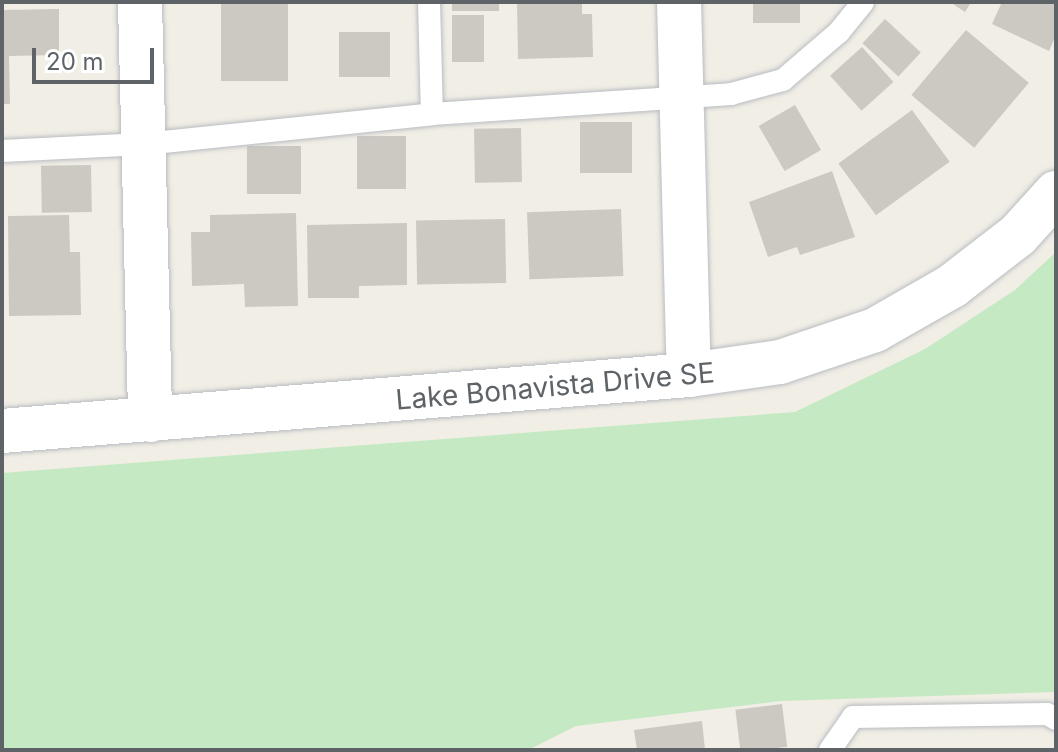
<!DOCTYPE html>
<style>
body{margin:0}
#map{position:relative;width:1058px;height:752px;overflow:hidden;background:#f1eee6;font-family:Inter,sans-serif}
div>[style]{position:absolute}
.green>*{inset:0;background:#c5e9c2}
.building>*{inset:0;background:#ccc9c3;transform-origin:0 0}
.roads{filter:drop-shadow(0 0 2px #b9bcc1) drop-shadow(0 0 2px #b9bcc1)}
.lane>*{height:22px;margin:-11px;padding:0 11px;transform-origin:11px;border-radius:11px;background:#fff}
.street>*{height:44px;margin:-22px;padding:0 22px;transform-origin:22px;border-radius:22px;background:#fff}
.secondary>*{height:44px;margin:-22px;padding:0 22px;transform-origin:22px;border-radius:22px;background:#fff}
span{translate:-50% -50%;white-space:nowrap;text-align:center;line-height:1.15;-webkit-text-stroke:6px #fff;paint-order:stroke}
.street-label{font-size:28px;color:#5e6368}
.frame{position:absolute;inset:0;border:4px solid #5e6368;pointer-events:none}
.scale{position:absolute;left:32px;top:48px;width:122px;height:36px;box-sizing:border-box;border:4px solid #5e6368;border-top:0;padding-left:10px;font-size:24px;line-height:28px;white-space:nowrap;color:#5e6368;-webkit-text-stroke:6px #fff;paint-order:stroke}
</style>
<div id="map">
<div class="green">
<i style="clip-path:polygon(1056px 252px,1056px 692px,780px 701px,576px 726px,528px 750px,2px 750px,2px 473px,795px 412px,925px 349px,1015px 290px)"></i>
</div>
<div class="building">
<i style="left:221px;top:2px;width:67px;height:79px"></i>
<i style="left:452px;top:2px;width:47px;height:9px"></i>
<i style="clip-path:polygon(517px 2px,582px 2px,582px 14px,592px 14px,593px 57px,518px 59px)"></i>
<i style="left:753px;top:2px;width:47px;height:21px"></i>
<i style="clip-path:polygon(950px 2px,971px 2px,965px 12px)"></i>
<i style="clip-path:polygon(1002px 2px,1056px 2px,1056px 35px,1049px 51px,992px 24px)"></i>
<i style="clip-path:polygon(59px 9px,59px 55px,9px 56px,10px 104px,2px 104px,2px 10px)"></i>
<i style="left:452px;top:15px;width:32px;height:47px"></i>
<i style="left:885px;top:19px;width:49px;height:33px;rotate:43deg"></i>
<i style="left:966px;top:30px;width:82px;height:85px;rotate:40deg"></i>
<i style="left:339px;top:32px;width:51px;height:45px"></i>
<i style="left:862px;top:47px;width:47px;height:43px;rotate:48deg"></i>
<i style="left:795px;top:105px;width:52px;height:42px;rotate:60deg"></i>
<i style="left:912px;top:110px;width:64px;height:91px;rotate:54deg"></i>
<i style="left:580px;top:122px;width:52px;height:51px"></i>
<i style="left:521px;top:128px;width:54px;height:47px;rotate:89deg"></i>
<i style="left:406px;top:136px;width:53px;height:49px;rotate:90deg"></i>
<i style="left:247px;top:146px;width:54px;height:48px"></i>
<i style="left:91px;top:165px;width:47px;height:50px;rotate:89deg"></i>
<i style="clip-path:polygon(832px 171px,855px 237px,800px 255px,797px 247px,768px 257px,749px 202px)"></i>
<i style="left:621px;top:209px;width:67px;height:94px;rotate:88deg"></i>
<i style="clip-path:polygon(296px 213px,298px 306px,245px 307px,244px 284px,192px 286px,191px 232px,210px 232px,210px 215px)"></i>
<i style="clip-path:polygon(69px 215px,70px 252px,80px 252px,81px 315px,9px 316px,8px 216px)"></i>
<i style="left:505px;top:219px;width:64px;height:89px;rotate:89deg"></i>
<i style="clip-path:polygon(407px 223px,407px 285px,359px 286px,359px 298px,308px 298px,307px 225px)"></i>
<i style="left:782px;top:704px;width:43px;height:47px;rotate:83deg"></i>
<i style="clip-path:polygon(702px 721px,705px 750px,637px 750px,634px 730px)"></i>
</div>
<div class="roads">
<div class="lane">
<i style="left:429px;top:2px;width:112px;rotate:88.5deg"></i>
<i style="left:2px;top:151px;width:142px;rotate:-2.8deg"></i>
<i style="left:144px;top:144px;width:290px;rotate:-5.9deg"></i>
<i style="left:432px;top:114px;width:300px;rotate:-3.8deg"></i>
<i style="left:731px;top:94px;width:54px;rotate:-15.1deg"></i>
<i style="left:783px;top:80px;width:74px;rotate:-40.6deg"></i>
<i style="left:839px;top:32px;width:38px;rotate:-51deg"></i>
<i style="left:830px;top:750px;width:40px;rotate:-55.1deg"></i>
<i style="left:853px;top:717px;width:194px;rotate:-0.9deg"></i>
<i style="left:1047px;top:714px;width:10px;rotate:29deg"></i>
</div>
<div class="street">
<i style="left:140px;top:2px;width:418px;rotate:88.6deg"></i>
<i style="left:679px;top:2px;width:373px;rotate:88.5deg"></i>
</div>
<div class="secondary">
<i style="left:2px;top:431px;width:689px;rotate:-4.66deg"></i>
<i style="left:689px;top:375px;width:92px;rotate:-8.1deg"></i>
<i style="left:780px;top:362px;width:100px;rotate:-18.6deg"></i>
<i style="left:875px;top:330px;width:89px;rotate:-29.7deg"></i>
<i style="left:952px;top:286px;width:83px;rotate:-37.7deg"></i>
<i style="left:1018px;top:235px;width:57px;rotate:-47.9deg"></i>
</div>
</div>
<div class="street-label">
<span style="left:555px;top:386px;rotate:-5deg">Lake Bonavista Drive SE</span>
</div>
<div class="frame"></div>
<div class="scale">20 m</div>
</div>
